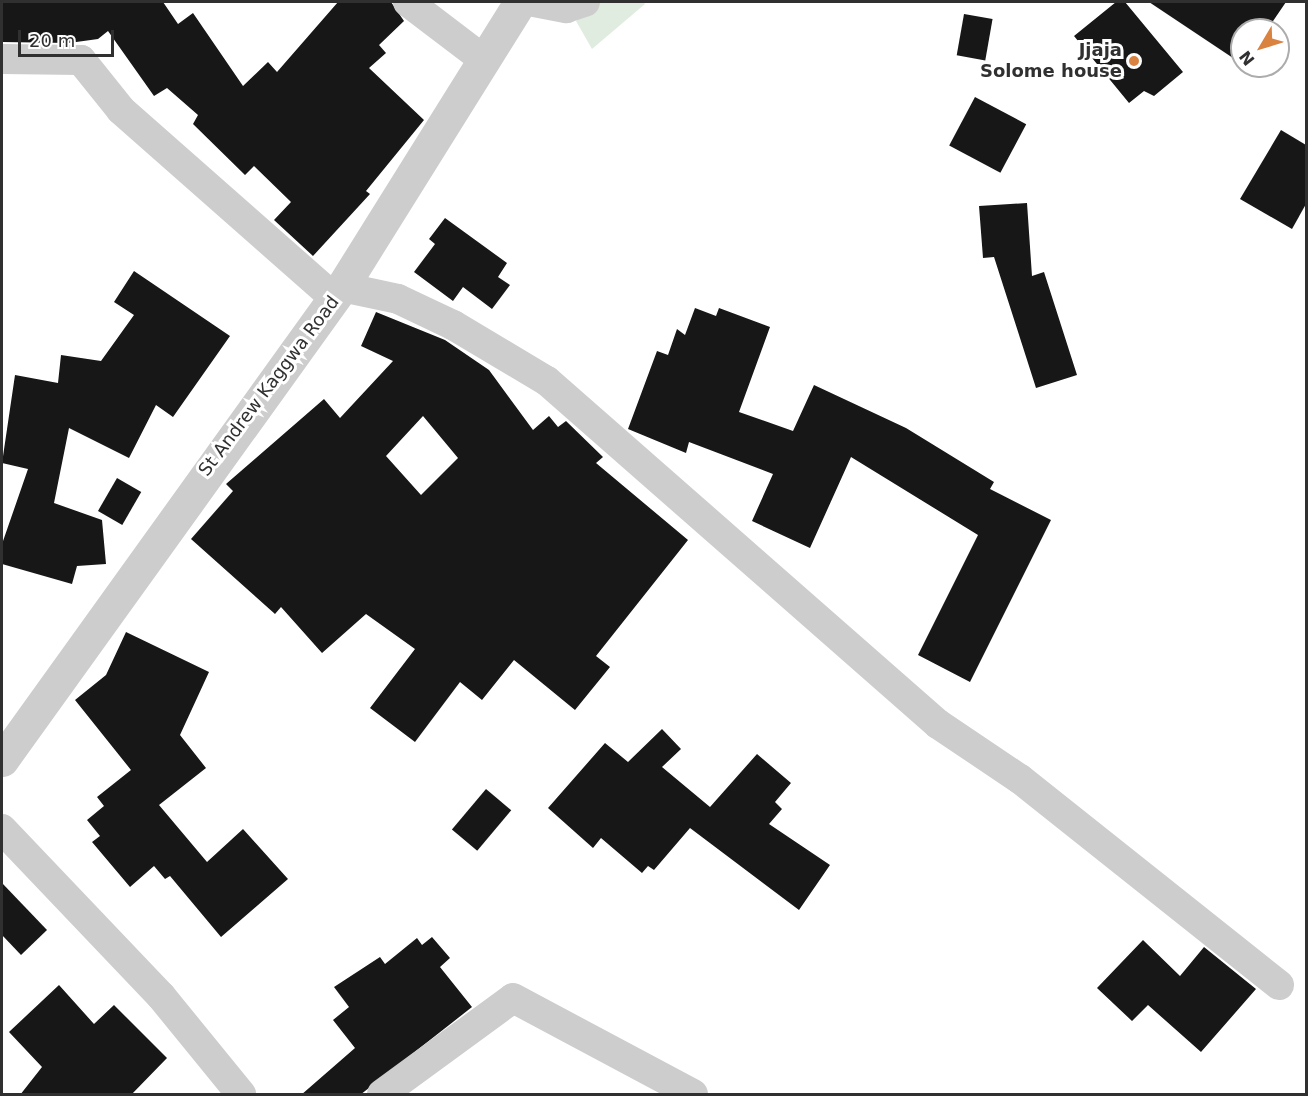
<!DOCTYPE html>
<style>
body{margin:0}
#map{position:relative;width:1308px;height:1096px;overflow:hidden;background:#fff;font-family:"DejaVu Sans",sans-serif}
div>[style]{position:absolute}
.green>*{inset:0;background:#e0ece0}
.building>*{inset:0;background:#171717;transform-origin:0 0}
.minor>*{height:30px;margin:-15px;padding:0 15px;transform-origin:15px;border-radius:15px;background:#cdcdcd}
.tertiary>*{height:33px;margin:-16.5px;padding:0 16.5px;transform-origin:16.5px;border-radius:16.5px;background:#cdcdcd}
.dots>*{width:16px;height:16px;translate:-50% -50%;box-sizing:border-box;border:3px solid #fff;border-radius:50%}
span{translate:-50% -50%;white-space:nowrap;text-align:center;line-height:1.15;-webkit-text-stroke:6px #fff;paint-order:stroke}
.poi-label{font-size:18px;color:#303030;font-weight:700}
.right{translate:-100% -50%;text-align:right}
.street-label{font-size:18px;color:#303030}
.frame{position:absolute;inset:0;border:3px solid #303030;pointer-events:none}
.north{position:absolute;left:1230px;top:18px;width:60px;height:60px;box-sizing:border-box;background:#fff;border:2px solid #acacac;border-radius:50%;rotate:232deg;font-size:16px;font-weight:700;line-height:24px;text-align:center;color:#303030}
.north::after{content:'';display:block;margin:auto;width:21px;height:27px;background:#da8240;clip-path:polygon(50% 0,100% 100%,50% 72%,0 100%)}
.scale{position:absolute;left:18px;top:30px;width:96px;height:27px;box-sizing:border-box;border:3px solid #303030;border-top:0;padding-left:8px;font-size:18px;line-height:21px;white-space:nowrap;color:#303030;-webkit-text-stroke:4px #fff;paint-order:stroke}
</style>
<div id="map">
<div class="green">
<i style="clip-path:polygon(590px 2px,643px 2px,645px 4px,592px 49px,576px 21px)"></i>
</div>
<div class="building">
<i style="clip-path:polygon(2px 2px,163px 2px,178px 24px,193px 13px,243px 86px,268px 62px,277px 72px,338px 2px,391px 2px,404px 21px,379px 45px,386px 53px,369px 68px,424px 120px,366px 191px,370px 194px,313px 256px,274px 220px,291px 202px,254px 166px,245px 175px,193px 124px,198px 115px,167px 88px,154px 96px,108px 31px,98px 39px,69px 43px,2px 42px)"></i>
<i style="clip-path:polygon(1116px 2px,1125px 2px,1183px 72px,1154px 96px,1144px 91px,1129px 103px,1074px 36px)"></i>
<i style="clip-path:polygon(1149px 2px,1286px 2px,1267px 30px,1242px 30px,1242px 64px)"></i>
<i style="left:964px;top:14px;width:29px;height:42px;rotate:10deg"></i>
<i style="left:975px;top:97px;width:58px;height:55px;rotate:28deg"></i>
<i style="clip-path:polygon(1281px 130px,1306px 145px,1306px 204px,1292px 229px,1240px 199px)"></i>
<i style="clip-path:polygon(1027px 203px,1032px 276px,1044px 272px,1077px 375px,1036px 388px,994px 257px,983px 258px,979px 206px)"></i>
<i style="clip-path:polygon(445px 218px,507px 263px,498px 277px,510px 285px,492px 309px,463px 287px,453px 301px,414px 272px,435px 244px,429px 239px)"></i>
<i style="clip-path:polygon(134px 271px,230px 336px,173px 417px,156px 405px,129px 458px,69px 428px,54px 503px,102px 520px,106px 564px,77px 566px,72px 584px,2px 564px,2px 544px,28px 469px,2px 463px,15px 375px,58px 383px,61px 355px,101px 361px,134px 315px,114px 302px)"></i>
<i style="clip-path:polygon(695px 308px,716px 316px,719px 308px,770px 327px,739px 412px,793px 431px,814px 385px,906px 428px,994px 482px,990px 489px,1051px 520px,970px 682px,918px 655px,978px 535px,851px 457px,810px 548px,752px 521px,773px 474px,689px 442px,686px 453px,628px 429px,657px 351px,668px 355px,677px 329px,685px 335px)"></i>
<i style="clip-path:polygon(evenodd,376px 312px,445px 340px,489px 370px,533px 430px,549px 416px,558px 427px,566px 421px,603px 457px,596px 463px,688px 540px,596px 656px,610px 667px,575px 710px,514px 660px,482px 700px,460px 682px,415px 742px,370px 708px,415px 649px,366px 614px,322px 653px,281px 607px,275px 614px,191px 539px,233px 491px,226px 484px,324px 399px,340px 418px,393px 361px,361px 346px,376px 312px,423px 416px,458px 458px,421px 495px,386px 456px,423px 416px)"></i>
<i style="left:117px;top:478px;width:28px;height:38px;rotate:30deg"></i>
<i style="clip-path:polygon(126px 632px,209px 672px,180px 735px,206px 768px,159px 805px,207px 862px,243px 829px,288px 879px,221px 937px,170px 876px,165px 879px,154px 866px,130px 887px,92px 842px,100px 836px,87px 820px,104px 806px,97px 797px,131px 770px,75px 700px,106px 675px)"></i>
<i style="clip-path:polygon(662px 729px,681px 749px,662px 767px,710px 807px,757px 754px,791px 783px,775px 802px,782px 809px,769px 824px,830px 865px,799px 910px,690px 828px,654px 870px,648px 866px,642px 873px,601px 838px,593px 848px,548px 808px,605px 743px,628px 762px)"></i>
<i style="left:486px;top:789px;width:33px;height:53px;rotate:40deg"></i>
<i style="clip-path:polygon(2px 883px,47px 930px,21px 955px,2px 935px)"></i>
<i style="clip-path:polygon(432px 937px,450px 958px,440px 967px,472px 1007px,360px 1095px,301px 1095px,355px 1048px,333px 1020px,349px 1007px,334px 987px,380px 957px,385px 964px,417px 938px,422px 945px)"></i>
<i style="clip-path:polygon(1143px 940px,1180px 976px,1204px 947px,1256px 989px,1201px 1052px,1148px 1005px,1132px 1021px,1097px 988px)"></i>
<i style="clip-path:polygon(59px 985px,94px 1024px,114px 1005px,167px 1058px,131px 1095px,20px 1095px,42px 1067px,9px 1032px)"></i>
</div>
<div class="minor">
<i style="left:408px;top:2px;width:96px;rotate:37.3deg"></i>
<i style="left:534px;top:2px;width:33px;rotate:11deg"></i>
<i style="left:566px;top:8px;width:20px;rotate:-18deg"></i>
<i style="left:2px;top:59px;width:79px;rotate:0.7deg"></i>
<i style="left:81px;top:60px;width:64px;rotate:51.3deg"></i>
<i style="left:121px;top:110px;width:284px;rotate:41.4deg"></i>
<i style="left:342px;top:287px;width:57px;rotate:12.1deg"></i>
<i style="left:398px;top:299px;width:61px;rotate:25.3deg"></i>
<i style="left:453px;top:325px;width:109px;rotate:30.8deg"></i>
<i style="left:547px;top:381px;width:520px;rotate:41.26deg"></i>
<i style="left:938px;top:724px;width:99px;rotate:33.9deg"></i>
<i style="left:1020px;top:779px;width:331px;rotate:38.5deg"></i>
<i style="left:2px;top:829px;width:231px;rotate:46.4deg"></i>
<i style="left:161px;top:996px;width:127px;rotate:50.8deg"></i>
<i style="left:382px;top:1094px;width:162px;rotate:-36.2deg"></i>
<i style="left:513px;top:998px;width:204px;rotate:28.1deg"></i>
</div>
<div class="tertiary">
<i style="left:2px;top:760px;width:583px;rotate:-54.29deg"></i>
<i style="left:342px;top:287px;width:336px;rotate:-58deg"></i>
</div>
<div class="dots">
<i style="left:1134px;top:61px;background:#da8240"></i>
</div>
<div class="poi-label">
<span class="right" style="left:1122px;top:61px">Jjaja<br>Solome house</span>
</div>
<div class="street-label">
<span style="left:269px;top:386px;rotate:-53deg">St Andrew Kaggwa Road</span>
</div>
<div class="frame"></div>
<div class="north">N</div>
<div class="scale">20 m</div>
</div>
